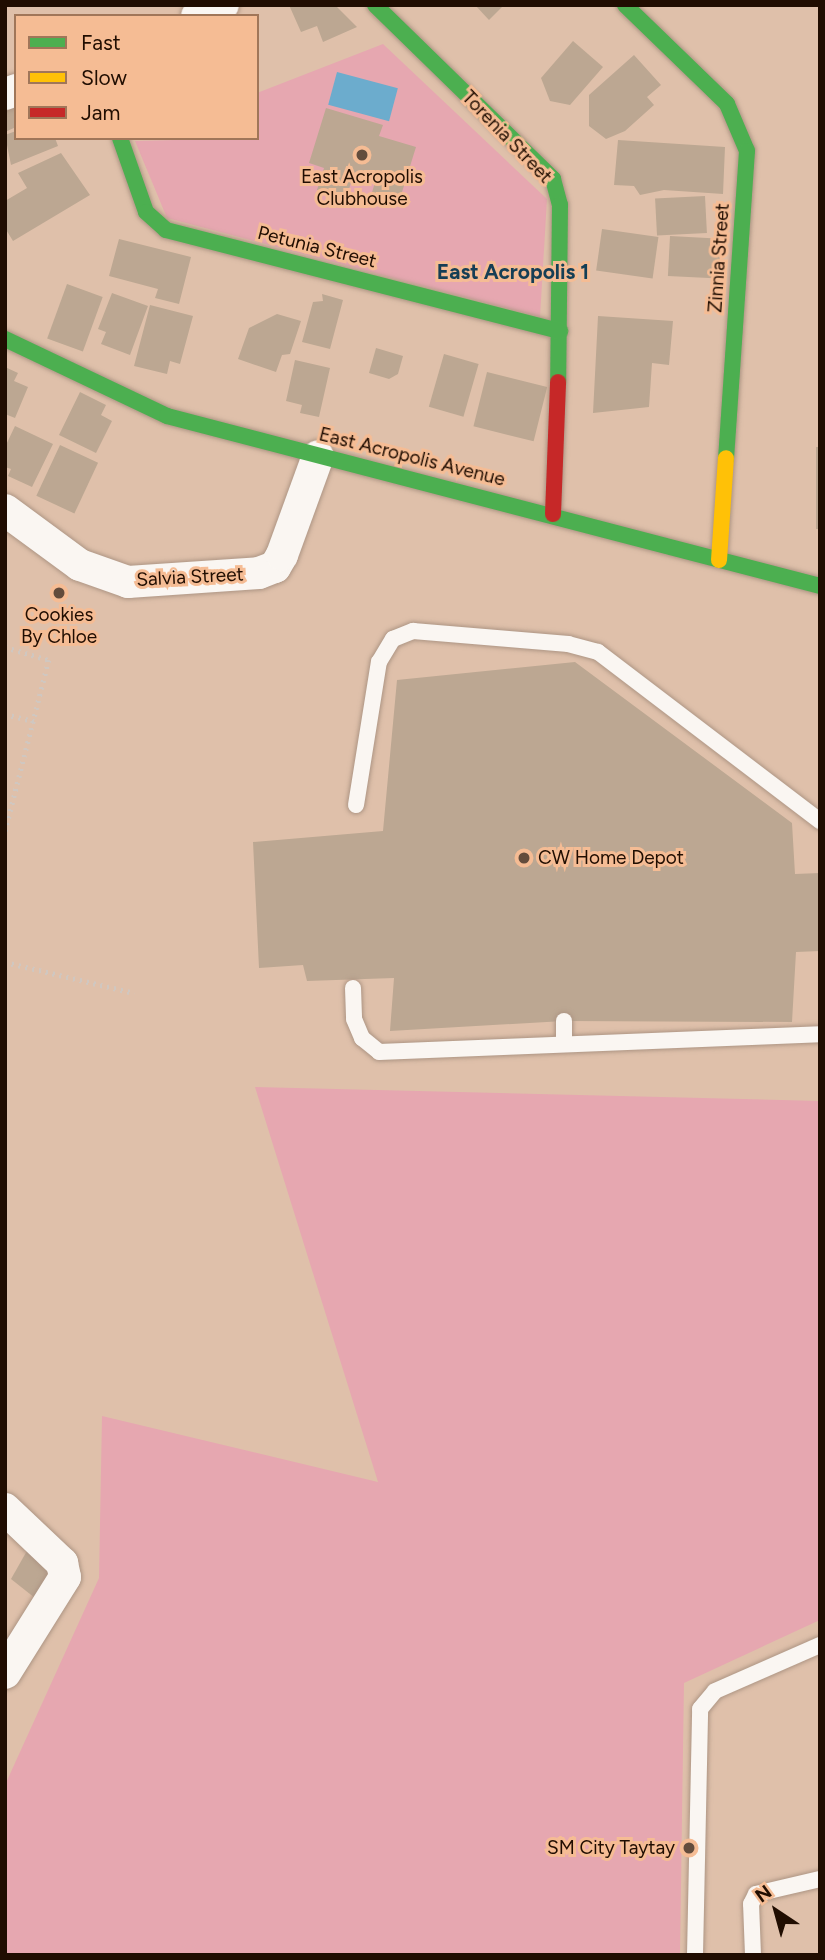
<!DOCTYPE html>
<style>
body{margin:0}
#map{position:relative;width:825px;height:1960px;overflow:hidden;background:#dfc0aa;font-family:Figtree,sans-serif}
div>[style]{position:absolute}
.green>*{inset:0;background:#e6a7b0}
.water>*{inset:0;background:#6caccd;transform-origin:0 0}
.building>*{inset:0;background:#bca792;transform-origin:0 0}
.path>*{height:4.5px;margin-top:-2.25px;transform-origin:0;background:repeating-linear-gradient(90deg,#d0c7c0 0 2px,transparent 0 7px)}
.roads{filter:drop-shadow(0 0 2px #ad9584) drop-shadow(0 0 2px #ad9584)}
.lane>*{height:16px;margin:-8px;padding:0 8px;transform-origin:8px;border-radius:8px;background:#faf6f2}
.street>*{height:32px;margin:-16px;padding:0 16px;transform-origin:16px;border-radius:16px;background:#faf6f2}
.fast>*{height:16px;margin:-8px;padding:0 8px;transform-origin:8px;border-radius:8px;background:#4caf50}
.slow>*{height:16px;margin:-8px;padding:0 8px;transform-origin:8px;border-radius:8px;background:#ffc107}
.jam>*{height:16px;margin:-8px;padding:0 8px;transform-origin:8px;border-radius:8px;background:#c62828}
.dots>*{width:19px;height:19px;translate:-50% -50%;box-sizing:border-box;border:4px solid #f5bc94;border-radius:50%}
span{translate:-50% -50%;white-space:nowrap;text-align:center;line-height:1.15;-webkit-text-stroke:6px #f5bc94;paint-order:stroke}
.street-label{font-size:19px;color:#200d01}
.poi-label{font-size:19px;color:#200d01}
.left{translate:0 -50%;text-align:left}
.right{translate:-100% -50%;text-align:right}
.neighbourhood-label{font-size:21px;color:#153e55;font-weight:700}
.frame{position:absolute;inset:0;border:7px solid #200d01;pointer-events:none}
.legend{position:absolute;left:14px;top:14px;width:245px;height:126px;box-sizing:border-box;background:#f5bc94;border:2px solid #a07659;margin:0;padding:9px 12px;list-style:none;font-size:21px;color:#200d01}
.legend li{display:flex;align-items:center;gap:14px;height:35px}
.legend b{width:35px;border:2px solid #a07659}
.north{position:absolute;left:741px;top:1876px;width:70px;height:70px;-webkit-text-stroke:5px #f5bc94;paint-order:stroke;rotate:324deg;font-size:19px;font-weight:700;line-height:28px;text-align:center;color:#200d01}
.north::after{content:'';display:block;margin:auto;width:24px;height:32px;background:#200d01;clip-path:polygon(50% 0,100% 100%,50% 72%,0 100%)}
</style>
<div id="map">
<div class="green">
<i style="clip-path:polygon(383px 44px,547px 199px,540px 317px,167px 218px,135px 141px,257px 138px,257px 93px)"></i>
<i style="clip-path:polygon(255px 1087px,820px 1101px,820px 1620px,684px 1683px,680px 1955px,5px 1955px,5px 1785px,99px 1578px,102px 1416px,378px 1482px)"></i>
</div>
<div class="water">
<i style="left:337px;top:72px;width:63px;height:34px;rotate:15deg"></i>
</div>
<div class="building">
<i style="clip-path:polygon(289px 5px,335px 5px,357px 27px,323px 42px,317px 26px,301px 32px)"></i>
<i style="clip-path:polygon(475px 5px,504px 5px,489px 20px)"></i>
<i style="clip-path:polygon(573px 41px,603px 67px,570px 105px,550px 101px,541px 78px)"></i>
<i style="clip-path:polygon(634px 55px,661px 85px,647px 97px,654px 105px,625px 131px,606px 139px,589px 126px,589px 95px)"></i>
<i style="clip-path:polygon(16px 97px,16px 127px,5px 132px,5px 102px)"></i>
<i style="clip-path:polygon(326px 108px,383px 125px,379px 136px,416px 147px,398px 205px,371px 196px,375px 182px,353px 176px,346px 199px,317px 190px,324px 168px,309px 163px)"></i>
<i style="clip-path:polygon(16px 131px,16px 138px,55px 138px,58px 146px,11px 165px,5px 135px)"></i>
<i style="clip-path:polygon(618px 140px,725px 147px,723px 194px,664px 190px,640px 195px,634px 186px,614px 185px)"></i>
<i style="clip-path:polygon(61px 153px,90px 195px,13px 241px,5px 228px,5px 201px,27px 188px,18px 173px)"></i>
<i style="left:705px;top:196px;width:37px;height:50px;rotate:87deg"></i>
<i style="left:602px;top:229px;width:57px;height:42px;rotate:8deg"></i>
<i style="left:670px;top:236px;width:51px;height:40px;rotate:3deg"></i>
<i style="clip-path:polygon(119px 239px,191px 257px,179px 304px,155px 298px,158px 289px,109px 276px)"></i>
<i style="left:67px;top:284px;width:38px;height:58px;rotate:20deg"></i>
<i style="clip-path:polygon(112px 293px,148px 306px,130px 355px,101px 344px,106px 332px,98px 329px)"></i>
<i style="clip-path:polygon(322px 294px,343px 300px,330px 349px,302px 342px,313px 302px,323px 301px)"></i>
<i style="clip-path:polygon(150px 305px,193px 316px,180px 364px,170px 361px,167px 374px,134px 366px)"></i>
<i style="clip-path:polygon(277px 314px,301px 321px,290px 354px,282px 355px,276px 372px,238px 359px,249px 328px)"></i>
<i style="clip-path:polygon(598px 316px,673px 321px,669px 365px,652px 363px,649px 407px,593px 413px)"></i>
<i style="clip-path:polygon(376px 348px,403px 356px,398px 374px,389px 379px,369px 373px)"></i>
<i style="left:444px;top:354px;width:36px;height:55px;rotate:16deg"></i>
<i style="clip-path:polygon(295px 360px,330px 368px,319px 417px,300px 413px,302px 405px,286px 401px)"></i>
<i style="clip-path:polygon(5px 367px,18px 373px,14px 381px,28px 387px,15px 418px,5px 414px)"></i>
<i style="left:487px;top:372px;width:62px;height:56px;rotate:14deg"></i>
<i style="clip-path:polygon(80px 392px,106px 405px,101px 415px,112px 421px,96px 453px,59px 435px)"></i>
<i style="clip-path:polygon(15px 426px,53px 444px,32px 487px,8px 476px,11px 469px,5px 467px,5px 447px)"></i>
<i style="left:60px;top:445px;width:42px;height:56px;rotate:25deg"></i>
<i style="left:816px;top:447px;width:4px;height:82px"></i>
<i style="clip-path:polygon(575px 662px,792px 823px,795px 874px,820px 873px,820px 951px,796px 952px,792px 1022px,564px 1021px,390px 1031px,394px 978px,307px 981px,303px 965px,259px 968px,253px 842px,383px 831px,397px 680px)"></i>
<i style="clip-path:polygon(28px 1549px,59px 1568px,40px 1602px,11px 1579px)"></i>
</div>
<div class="path">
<i style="left:5px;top:647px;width:46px;rotate:16.5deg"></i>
<i style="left:49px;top:660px;width:179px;rotate:104.3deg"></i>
<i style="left:5px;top:714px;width:30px;rotate:14deg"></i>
<i style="left:5px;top:962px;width:133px;rotate:13.5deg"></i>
</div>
<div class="roads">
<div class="lane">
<i style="left:356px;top:805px;width:145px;rotate:-80.9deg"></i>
<i style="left:379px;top:662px;width:27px;rotate:-59deg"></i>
<i style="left:393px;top:639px;width:22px;rotate:-22deg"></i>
<i style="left:413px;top:631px;width:156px;rotate:4.8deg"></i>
<i style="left:568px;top:644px;width:31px;rotate:15deg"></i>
<i style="left:598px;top:652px;width:279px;rotate:37.3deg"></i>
<i style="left:353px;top:988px;width:31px;rotate:88deg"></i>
<i style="left:354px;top:1019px;width:21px;rotate:67deg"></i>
<i style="left:362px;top:1038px;width:22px;rotate:39deg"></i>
<i style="left:379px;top:1052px;width:441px;rotate:-2.3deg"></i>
<i style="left:564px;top:1021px;width:23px;rotate:90deg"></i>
<i style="left:695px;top:1955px;width:246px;rotate:-88.8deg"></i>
<i style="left:700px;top:1709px;width:23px;rotate:-50deg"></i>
<i style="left:715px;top:1691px;width:115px;rotate:-23.7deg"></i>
<i style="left:753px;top:1955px;width:51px;rotate:-92.2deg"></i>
<i style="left:751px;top:1904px;width:11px;rotate:-63deg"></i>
<i style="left:756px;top:1894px;width:66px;rotate:-13.2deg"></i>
</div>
<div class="street">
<i style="left:197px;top:16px;width:28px;rotate:-23deg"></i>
<i style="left:5px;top:94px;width:12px;rotate:-20deg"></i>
<i style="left:5px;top:510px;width:93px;rotate:36.3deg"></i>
<i style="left:80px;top:565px;width:51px;rotate:19.5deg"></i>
<i style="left:128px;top:582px;width:131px;rotate:-3.9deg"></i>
<i style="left:259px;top:573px;width:17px;rotate:-21deg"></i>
<i style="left:275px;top:567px;width:14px;rotate:-60deg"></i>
<i style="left:282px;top:555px;width:105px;rotate:-70deg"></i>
<i style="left:5px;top:1509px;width:79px;rotate:43.5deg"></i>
<i style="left:62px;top:1563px;width:14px;rotate:78deg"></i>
<i style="left:65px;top:1577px;width:113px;rotate:122deg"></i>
</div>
<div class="fast">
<i style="left:375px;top:5px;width:249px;rotate:44.3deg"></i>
<i style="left:553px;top:179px;width:27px;rotate:75deg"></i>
<i style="left:560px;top:205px;width:177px;rotate:90.6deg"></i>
<i style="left:625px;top:5px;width:142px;rotate:44.1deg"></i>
<i style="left:727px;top:104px;width:51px;rotate:66.9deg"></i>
<i style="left:747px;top:151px;width:308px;rotate:93.9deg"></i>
<i style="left:120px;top:138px;width:78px;rotate:70.6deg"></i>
<i style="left:146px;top:212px;width:27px;rotate:42deg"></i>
<i style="left:166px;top:230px;width:407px;rotate:14.4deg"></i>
<i style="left:5px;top:339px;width:179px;rotate:25.4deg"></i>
<i style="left:167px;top:416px;width:675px;rotate:14.59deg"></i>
</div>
<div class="slow">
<i style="left:719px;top:560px;width:102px;rotate:-86.1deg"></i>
</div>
<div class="jam">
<i style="left:553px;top:514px;width:132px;rotate:-87.8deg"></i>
</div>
</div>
<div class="dots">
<i style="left:362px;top:155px;background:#634c3c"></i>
<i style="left:59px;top:593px;background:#634c3c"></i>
<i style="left:524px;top:858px;background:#634c3c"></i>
<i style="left:689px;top:1848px;background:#634c3c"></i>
</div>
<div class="street-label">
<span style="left:507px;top:137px;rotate:46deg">Torenia Street</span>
<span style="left:317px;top:247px;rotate:14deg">Petunia Street</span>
<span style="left:719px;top:258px;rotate:-86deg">Zinnia Street</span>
<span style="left:412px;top:457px;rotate:14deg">East Acropolis Avenue</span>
<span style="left:190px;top:577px;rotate:-3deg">Salvia Street</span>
</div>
<div class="poi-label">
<span style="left:362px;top:188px">East Acropolis<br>Clubhouse</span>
<span style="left:59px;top:626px">Cookies<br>By Chloe</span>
<span class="left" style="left:538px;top:858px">CW Home Depot</span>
<span class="right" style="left:675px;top:1848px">SM City Taytay</span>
</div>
<div class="neighbourhood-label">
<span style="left:513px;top:272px">East Acropolis 1</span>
</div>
<div class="frame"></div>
<ul class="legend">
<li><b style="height:9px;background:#4caf50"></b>Fast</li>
<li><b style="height:9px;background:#ffc107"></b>Slow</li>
<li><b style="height:9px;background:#c62828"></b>Jam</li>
</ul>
<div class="north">N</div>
</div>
